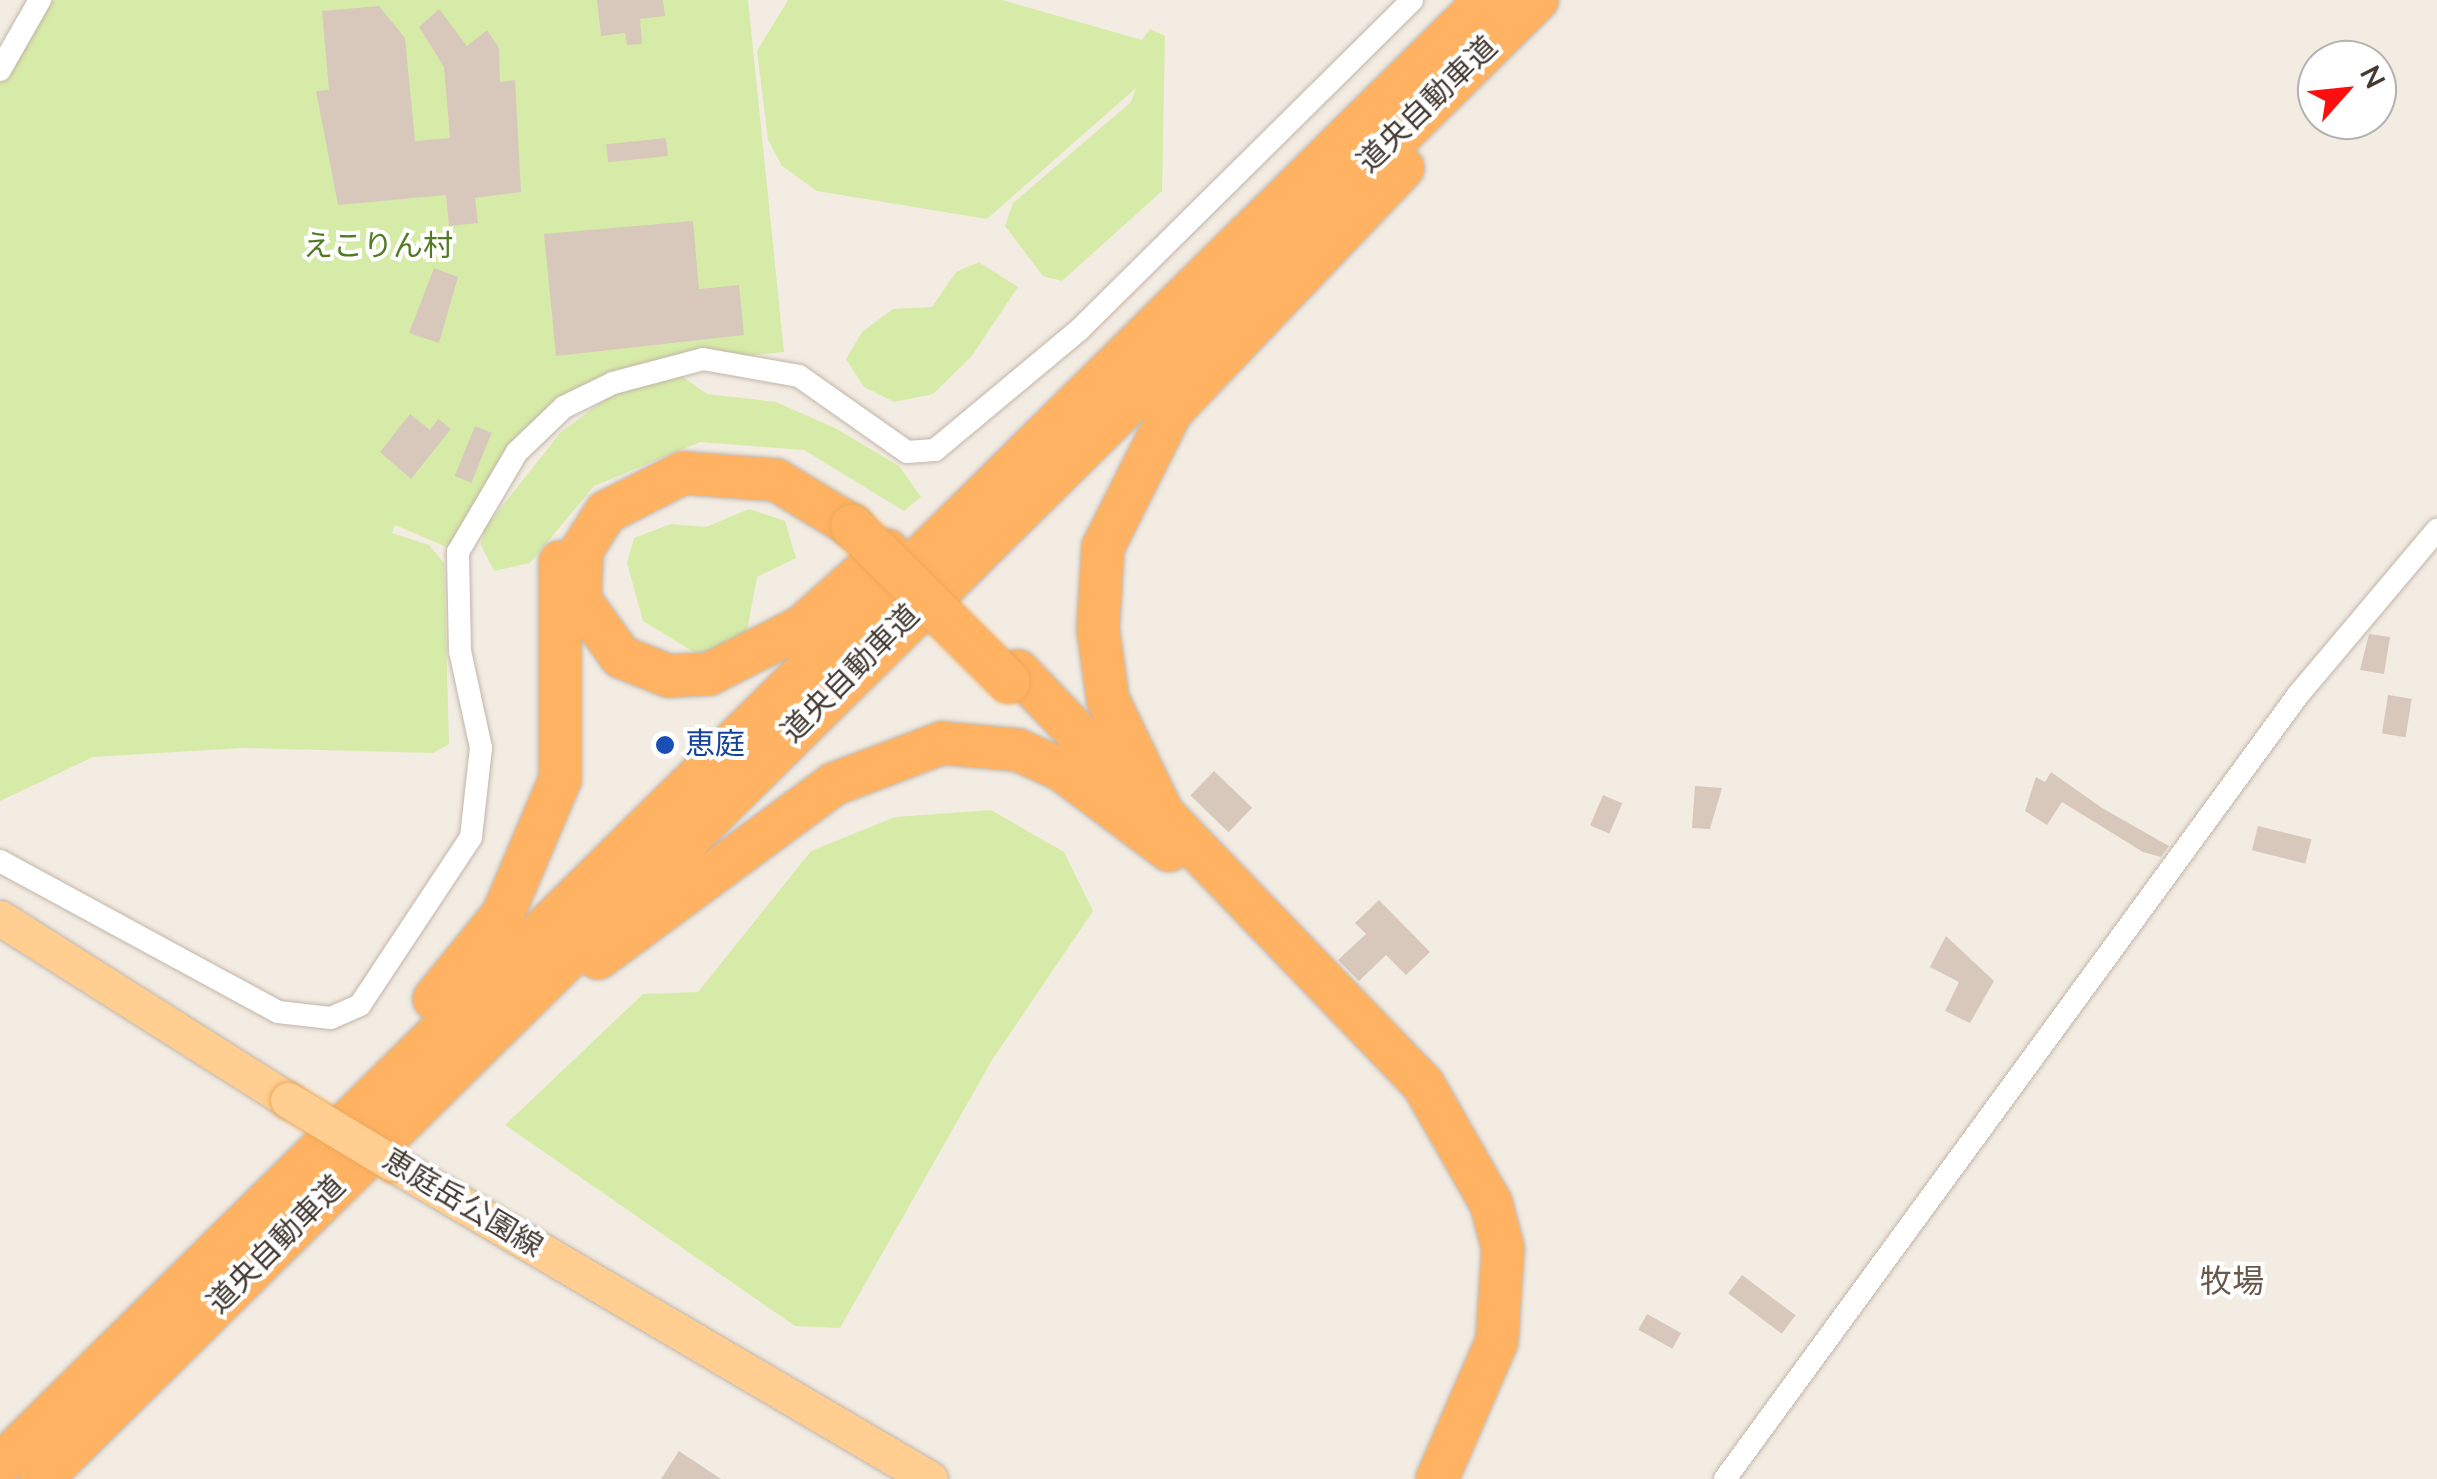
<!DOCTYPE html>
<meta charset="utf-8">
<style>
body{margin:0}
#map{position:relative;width:2437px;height:1479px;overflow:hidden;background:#f3ece3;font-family:"Nunito Sans","Noto Sans JP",sans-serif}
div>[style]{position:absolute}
.green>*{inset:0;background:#d7eba8}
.building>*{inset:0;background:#d8c8bb;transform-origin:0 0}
.roads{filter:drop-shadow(0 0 2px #c2b5a8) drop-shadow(0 0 2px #c2b5a8)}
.street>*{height:22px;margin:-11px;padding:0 11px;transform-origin:11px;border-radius:11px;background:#fff}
.primary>*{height:35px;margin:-17.5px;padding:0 17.5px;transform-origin:17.5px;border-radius:17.5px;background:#ffce90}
.highway>*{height:42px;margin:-21px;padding:0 21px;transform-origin:21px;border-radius:21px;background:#ffb262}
.bridges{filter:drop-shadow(0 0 2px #eba959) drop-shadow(0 0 2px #eba959)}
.primary-bridge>*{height:35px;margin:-17.5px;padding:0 17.5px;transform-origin:17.5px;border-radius:17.5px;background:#ffce90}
.highway-bridge>*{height:42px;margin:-21px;padding:0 21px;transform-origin:21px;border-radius:21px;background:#ffb262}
.dots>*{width:28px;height:28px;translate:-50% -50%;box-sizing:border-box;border:5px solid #fff;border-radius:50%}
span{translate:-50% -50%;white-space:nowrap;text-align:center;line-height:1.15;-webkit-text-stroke:8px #fff;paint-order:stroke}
.street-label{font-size:30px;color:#453b33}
.park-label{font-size:30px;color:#517a23}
.transit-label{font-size:30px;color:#164399}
.left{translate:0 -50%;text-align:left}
.neighbourhood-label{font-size:32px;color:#695749}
.north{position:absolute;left:2297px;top:40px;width:100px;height:100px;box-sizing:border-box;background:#fff;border:2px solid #b5b1ad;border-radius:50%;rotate:63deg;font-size:28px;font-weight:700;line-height:40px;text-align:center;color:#453b33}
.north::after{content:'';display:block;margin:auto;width:35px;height:45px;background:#ff0e0f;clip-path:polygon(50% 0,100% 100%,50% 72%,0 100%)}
</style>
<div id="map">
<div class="green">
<i style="clip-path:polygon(40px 0,748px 0,784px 352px,657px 365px,565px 407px,458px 552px,395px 525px,392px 533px,429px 545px,444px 563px,449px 744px,433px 753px,242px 748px,93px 757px,0 801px,0 70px)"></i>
<i style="clip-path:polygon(788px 0,1002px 0,1142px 40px,1150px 29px,1165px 36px,1162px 191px,1062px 281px,1043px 276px,1005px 226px,1013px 203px,1131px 102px,1136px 88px,987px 219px,817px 191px,782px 166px,768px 140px,757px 51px)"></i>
<i style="clip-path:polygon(979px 262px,1018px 287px,971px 357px,933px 394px,894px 402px,864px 387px,846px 359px,862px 332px,893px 309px,932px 307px,956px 272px)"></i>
<i style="clip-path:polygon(677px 373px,707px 394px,776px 402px,835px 428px,899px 466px,921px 497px,904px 511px,804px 450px,700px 442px,594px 486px,530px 563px,494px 571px,481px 545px,484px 529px,561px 432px,611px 395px)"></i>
<i style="clip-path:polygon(749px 509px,785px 521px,796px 558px,757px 577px,746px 637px,699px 655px,643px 621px,627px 563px,634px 538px,671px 524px,706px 527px)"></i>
<i style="clip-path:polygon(991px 810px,1064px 852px,1093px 911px,992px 1060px,840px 1328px,795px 1326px,505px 1125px,643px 994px,698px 992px,811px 851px,895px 817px)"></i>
</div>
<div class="building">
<i style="clip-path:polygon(597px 0,663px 0,665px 16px,640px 19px,642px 44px,627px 45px,625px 33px,601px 36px)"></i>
<i style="clip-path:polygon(379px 6px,405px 38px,415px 141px,450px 138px,444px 67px,419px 27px,439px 9px,467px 46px,487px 30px,499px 48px,500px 82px,515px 80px,521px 192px,475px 198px,478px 223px,449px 226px,446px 195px,338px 205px,316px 91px,329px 90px,322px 11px)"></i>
<i style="left:666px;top:138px;width:18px;height:60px;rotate:84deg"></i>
<i style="clip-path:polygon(693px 221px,699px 289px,739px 285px,744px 335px,556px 356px,544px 234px)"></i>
<i style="clip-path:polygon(434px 268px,458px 277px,439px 343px,409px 333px)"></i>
<i style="clip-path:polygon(410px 414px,430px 430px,438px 419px,451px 429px,411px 479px,380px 452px)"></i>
<i style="left:475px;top:426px;width:18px;height:54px;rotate:22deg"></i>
<i style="clip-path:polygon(2369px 634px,2390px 637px,2384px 674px,2360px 670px)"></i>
<i style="left:2388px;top:695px;width:24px;height:39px;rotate:9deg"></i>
<i style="left:1214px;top:771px;width:53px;height:34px;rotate:44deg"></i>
<i style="clip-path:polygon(2051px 772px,2102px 808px,2169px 846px,2161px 857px,2143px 852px,2062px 802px,2047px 825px,2025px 811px,2036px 777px,2045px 782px)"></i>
<i style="clip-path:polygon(1695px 786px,1722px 788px,1710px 829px,1692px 828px)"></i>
<i style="left:1603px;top:795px;width:21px;height:33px;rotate:23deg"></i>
<i style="left:2258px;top:826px;width:55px;height:25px;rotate:14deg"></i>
<i style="clip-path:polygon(1379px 900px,1430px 952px,1406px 975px,1386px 955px,1359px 981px,1338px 960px,1366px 934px,1355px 923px)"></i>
<i style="clip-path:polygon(1946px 936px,1994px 981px,1970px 1023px,1945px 1011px,1959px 982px,1930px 967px)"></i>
<i style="left:1742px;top:1275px;width:67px;height:23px;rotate:37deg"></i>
<i style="left:1647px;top:1314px;width:39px;height:18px;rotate:29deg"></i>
<i style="clip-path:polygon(679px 1451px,721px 1479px,661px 1479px)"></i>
</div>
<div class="roads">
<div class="street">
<i style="left:0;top:70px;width:81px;rotate:-60.3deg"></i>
<i style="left:0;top:861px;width:316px;rotate:28.5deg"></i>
<i style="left:278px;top:1012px;width:53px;rotate:6.5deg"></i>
<i style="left:331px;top:1018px;width:32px;rotate:-24deg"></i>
<i style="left:360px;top:1005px;width:201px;rotate:-56.5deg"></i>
<i style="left:471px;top:837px;width:90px;rotate:-83.6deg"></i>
<i style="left:481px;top:748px;width:99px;rotate:-102.2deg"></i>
<i style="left:460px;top:651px;width:99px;rotate:-91.2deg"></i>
<i style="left:458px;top:552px;width:116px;rotate:-59.5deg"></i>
<i style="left:517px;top:452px;width:65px;rotate:-43.8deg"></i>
<i style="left:564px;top:407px;width:55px;rotate:-26.1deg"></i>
<i style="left:613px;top:383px;width:93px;rotate:-14.9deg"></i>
<i style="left:703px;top:359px;width:97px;rotate:10deg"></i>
<i style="left:799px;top:376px;width:132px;rotate:35.1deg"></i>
<i style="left:907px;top:452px;width:28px;rotate:-4deg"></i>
<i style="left:935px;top:450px;width:189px;rotate:-39.8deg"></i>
<i style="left:1080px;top:329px;width:467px;rotate:-44.7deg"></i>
<i style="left:1725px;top:1479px;width:971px;rotate:-53.84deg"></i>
<i style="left:2298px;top:695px;width:216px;rotate:-49.9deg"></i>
</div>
<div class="primary">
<i style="left:0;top:918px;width:341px;rotate:32.3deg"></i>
<i style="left:392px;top:1163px;width:624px;rotate:30.43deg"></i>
</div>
<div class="highway">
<i style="left:1403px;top:168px;width:337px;rotate:133.6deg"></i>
<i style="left:1171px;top:412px;width:151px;rotate:116.7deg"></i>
<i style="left:1103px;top:547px;width:82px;rotate:93.5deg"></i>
<i style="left:1098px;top:629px;width:72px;rotate:82deg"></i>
<i style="left:1108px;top:700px;width:127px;rotate:64.2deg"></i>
<i style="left:1163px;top:814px;width:375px;rotate:46.1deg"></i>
<i style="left:1423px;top:1084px;width:137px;rotate:60.3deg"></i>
<i style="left:1491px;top:1203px;width:47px;rotate:75.1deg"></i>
<i style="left:1503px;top:1248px;width:93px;rotate:93.7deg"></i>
<i style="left:1497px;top:1341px;width:150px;rotate:113.5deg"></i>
<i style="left:852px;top:526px;width:89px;rotate:-148.8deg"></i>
<i style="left:776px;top:480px;width:93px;rotate:-175.7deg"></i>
<i style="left:683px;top:473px;width:86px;rotate:153.1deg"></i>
<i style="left:606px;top:512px;width:45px;rotate:122.3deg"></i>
<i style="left:582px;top:550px;width:50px;rotate:92.3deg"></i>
<i style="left:580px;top:600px;width:70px;rotate:54.3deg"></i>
<i style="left:621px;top:657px;width:52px;rotate:21.6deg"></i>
<i style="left:669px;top:676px;width:40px;rotate:-2.9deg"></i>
<i style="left:709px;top:674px;width:104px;rotate:-26.8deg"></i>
<i style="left:802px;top:627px;width:115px;rotate:-41.8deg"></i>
<i style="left:1018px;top:671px;width:175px;rotate:46.2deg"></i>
<i style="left:598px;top:958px;width:293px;rotate:-36.4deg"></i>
<i style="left:834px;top:784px;width:116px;rotate:-20.8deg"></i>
<i style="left:942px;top:743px;width:76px;rotate:5.3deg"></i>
<i style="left:1018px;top:750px;width:48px;rotate:24.4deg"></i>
<i style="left:1062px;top:770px;width:134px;rotate:36.8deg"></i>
<i style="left:434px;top:999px;width:109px;rotate:-50.9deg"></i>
<i style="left:503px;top:914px;width:146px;rotate:-67deg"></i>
<i style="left:560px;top:780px;width:218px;rotate:-90deg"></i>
<i style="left:0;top:1465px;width:2087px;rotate:-44.59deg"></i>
<i style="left:41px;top:1479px;width:2104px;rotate:-44.67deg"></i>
</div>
</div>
<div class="bridges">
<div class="primary-bridge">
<i style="left:288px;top:1100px;width:122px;rotate:31.2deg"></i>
</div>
<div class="highway-bridge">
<i style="left:852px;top:526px;width:221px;rotate:44.8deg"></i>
</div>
</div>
<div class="dots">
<i style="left:665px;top:745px;background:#1a4fb4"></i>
</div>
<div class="street-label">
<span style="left:1428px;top:105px;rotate:-44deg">道央自動車道</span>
<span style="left:851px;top:674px;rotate:-45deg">道央自動車道</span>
<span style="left:462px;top:1204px;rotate:31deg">恵庭岳公園線</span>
<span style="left:277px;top:1245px;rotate:-45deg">道央自動車道</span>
</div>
<div class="park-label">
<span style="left:378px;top:247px">えこりん村</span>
</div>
<div class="transit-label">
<span class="left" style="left:685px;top:745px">恵庭</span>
</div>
<div class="neighbourhood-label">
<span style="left:2232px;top:1282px">牧場</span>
</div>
<div class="north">N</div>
</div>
